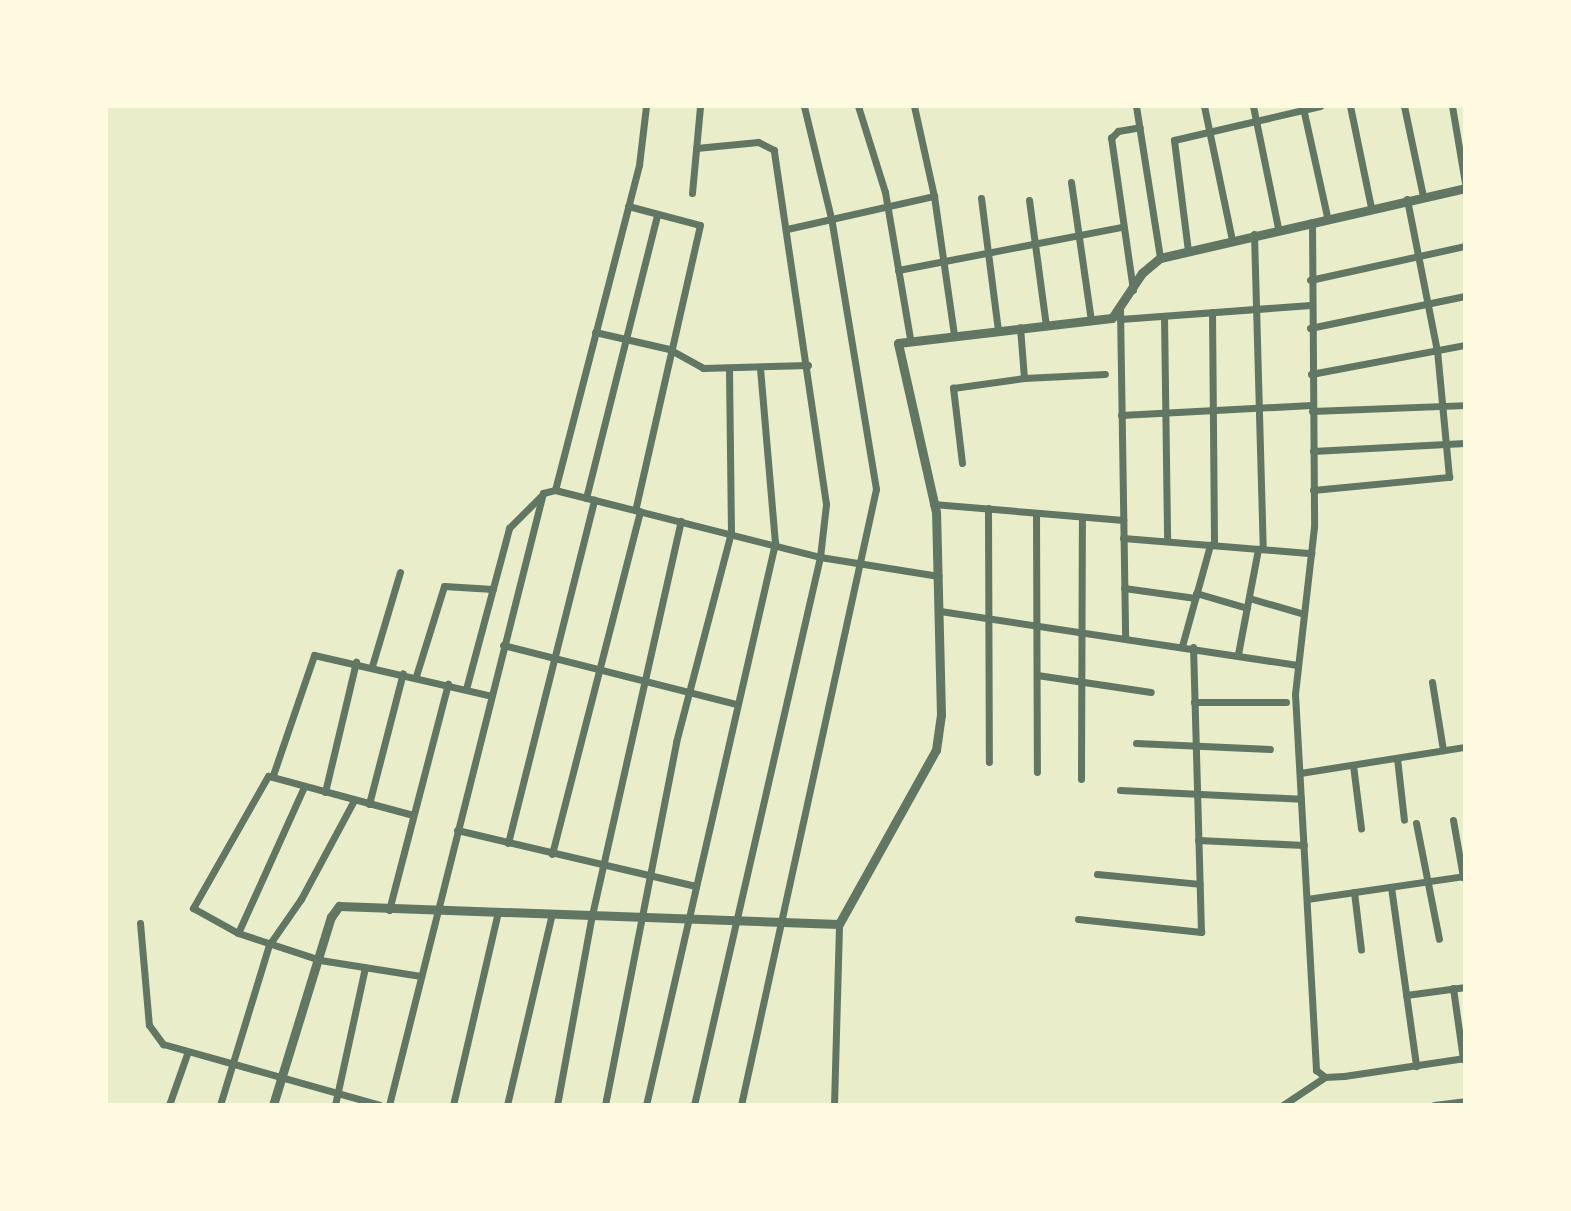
<!DOCTYPE html>
<style>
body{margin:0}
#map{position:relative;width:1571px;height:1211px;overflow:hidden;background:#e9edc9;font-family:"Noto Sans",sans-serif}
div>[style]{position:absolute}
.minor>*{height:7px;margin:-3.5px;padding:0 3.5px;transform-origin:3.5px;border-radius:3.5px;background:#617663}
.tertiary>*{height:9px;margin:-4.5px;padding:0 4.5px;transform-origin:4.5px;border-radius:4.5px;background:#617663}
span{translate:-50% -50%;white-space:nowrap;text-align:center;line-height:1.15;-webkit-text-stroke:6px #fefae0;paint-order:stroke}
.frame{position:absolute;inset:0;border:108px solid #fefae0;pointer-events:none}
</style>
<div id="map">
<div class="minor">
<i style="left:858px;top:106px;width:90px;rotate:72.6deg"></i>
<i style="left:885px;top:192px;width:149px;rotate:80.3deg"></i>
<i style="left:914px;top:106px;width:92px;rotate:77.5deg"></i>
<i style="left:934px;top:196px;width:139px;rotate:81.8deg"></i>
<i style="left:1136px;top:106px;width:154px;rotate:81deg"></i>
<i style="left:1204px;top:106px;width:137px;rotate:78.2deg"></i>
<i style="left:1253px;top:106px;width:125px;rotate:78.4deg"></i>
<i style="left:1350px;top:106px;width:103px;rotate:78.3deg"></i>
<i style="left:1404px;top:106px;width:92px;rotate:78.1deg"></i>
<i style="left:1452px;top:106px;width:78px;rotate:80.4deg"></i>
<i style="left:1303px;top:108px;width:111px;rotate:77.5deg"></i>
<i style="left:1071px;top:182px;width:139px;rotate:81.8deg"></i>
<i style="left:692px;top:193px;width:87px;rotate:-84.7deg"></i>
<i style="left:981px;top:198px;width:133px;rotate:82.7deg"></i>
<i style="left:1029px;top:200px;width:126px;rotate:82.3deg"></i>
<i style="left:628px;top:206px;width:74px;rotate:14.8deg"></i>
<i style="left:700px;top:225px;width:292px;rotate:102.8deg"></i>
<i style="left:1312px;top:222px;width:305px;rotate:89.6deg"></i>
<i style="left:1314px;top:527px;width:168px;rotate:96.5deg"></i>
<i style="left:1295px;top:694px;width:377px;rotate:86.8deg"></i>
<i style="left:1316px;top:1070px;width:11px;rotate:38deg"></i>
<i style="left:1325px;top:1077px;width:19px;rotate:-3deg"></i>
<i style="left:1344px;top:1076px;width:122px;rotate:-8.5deg"></i>
<i style="left:787px;top:229px;width:151px;rotate:-12.7deg"></i>
<i style="left:1254px;top:234px;width:315px;rotate:88.4deg"></i>
<i style="left:1188px;top:251px;width:112px;rotate:-97.2deg"></i>
<i style="left:1174px;top:140px;width:150px;rotate:-13.1deg"></i>
<i style="left:898px;top:270px;width:228px;rotate:-10.9deg"></i>
<i style="left:1310px;top:280px;width:159px;rotate:-12.4deg"></i>
<i style="left:1133px;top:290px;width:154px;rotate:-98.2deg"></i>
<i style="left:1111px;top:138px;width:10px;rotate:-45deg"></i>
<i style="left:1118px;top:131px;width:22px;rotate:-10deg"></i>
<i style="left:1120px;top:309px;width:328px;rotate:89.1deg"></i>
<i style="left:1212px;top:312px;width:233px;rotate:89.5deg"></i>
<i style="left:1164px;top:316px;width:225px;rotate:89.2deg"></i>
<i style="left:1120px;top:319px;width:191px;rotate:-4.2deg"></i>
<i style="left:1310px;top:328px;width:158px;rotate:-11.7deg"></i>
<i style="left:595px;top:332px;width:76px;rotate:12.9deg"></i>
<i style="left:669px;top:349px;width:39px;rotate:29deg"></i>
<i style="left:703px;top:368px;width:105px;rotate:-1.6deg"></i>
<i style="left:1311px;top:374px;width:157px;rotate:-10.7deg"></i>
<i style="left:1024px;top:378px;width:81px;rotate:-2.8deg"></i>
<i style="left:1312px;top:411px;width:153px;rotate:-2.2deg"></i>
<i style="left:1121px;top:415px;width:191px;rotate:-3deg"></i>
<i style="left:1313px;top:451px;width:152px;rotate:-3deg"></i>
<i style="left:962px;top:463px;width:76px;rotate:-96.8deg"></i>
<i style="left:953px;top:388px;width:72px;rotate:-8deg"></i>
<i style="left:1024px;top:378px;width:51px;rotate:-94.5deg"></i>
<i style="left:555px;top:490px;width:336px;rotate:-75.5deg"></i>
<i style="left:639px;top:165px;width:59px;rotate:-83.2deg"></i>
<i style="left:1313px;top:490px;width:137px;rotate:-5.5deg"></i>
<i style="left:1449px;top:477px;width:127px;rotate:-95.4deg"></i>
<i style="left:1437px;top:351px;width:155px;rotate:-101.2deg"></i>
<i style="left:586px;top:498px;width:292px;rotate:-75.9deg"></i>
<i style="left:933px;top:504px;width:191px;rotate:4.8deg"></i>
<i style="left:988px;top:508px;width:254px;rotate:89.8deg"></i>
<i style="left:1036px;top:513px;width:259px;rotate:89.8deg"></i>
<i style="left:1123px;top:538px;width:189px;rotate:4.6deg"></i>
<i style="left:1124px;top:588px;width:72px;rotate:8deg"></i>
<i style="left:1196px;top:593px;width:53px;rotate:16.4deg"></i>
<i style="left:1249px;top:598px;width:57px;rotate:16.2deg"></i>
<i style="left:940px;top:611px;width:360px;rotate:8.6deg"></i>
<i style="left:503px;top:645px;width:241px;rotate:14.2deg"></i>
<i style="left:1182px;top:646px;width:105px;rotate:-74.5deg"></i>
<i style="left:1238px;top:654px;width:107px;rotate:-79.2deg"></i>
<i style="left:372px;top:666px;width:98px;rotate:-73.4deg"></i>
<i style="left:1037px;top:675px;width:115px;rotate:8.5deg"></i>
<i style="left:416px;top:676px;width:94px;rotate:-72.7deg"></i>
<i style="left:444px;top:586px;width:49px;rotate:3.5deg"></i>
<i style="left:1432px;top:682px;width:69px;rotate:80.8deg"></i>
<i style="left:466px;top:689px;width:167px;rotate:-75deg"></i>
<i style="left:509px;top:528px;width:45px;rotate:-45deg"></i>
<i style="left:1194px;top:702px;width:92px"></i>
<i style="left:1136px;top:743px;width:134px;rotate:2.6deg"></i>
<i style="left:1397px;top:758px;width:62px;rotate:83.6deg"></i>
<i style="left:1353px;top:765px;width:64px;rotate:82.8deg"></i>
<i style="left:1300px;top:773px;width:167px;rotate:-9deg"></i>
<i style="left:273px;top:775px;width:127px;rotate:-71.1deg"></i>
<i style="left:314px;top:655px;width:182px;rotate:13deg"></i>
<i style="left:1081px;top:779px;width:262px;rotate:-89.8deg"></i>
<i style="left:1120px;top:790px;width:181px;rotate:2.8deg"></i>
<i style="left:325px;top:792px;width:134px;rotate:-76.6deg"></i>
<i style="left:369px;top:804px;width:135px;rotate:-75.5deg"></i>
<i style="left:413px;top:815px;width:150px;rotate:-164.9deg"></i>
<i style="left:268px;top:776px;width:152px;rotate:119.6deg"></i>
<i style="left:193px;top:908px;width:51px;rotate:29.1deg"></i>
<i style="left:238px;top:933px;width:86px;rotate:18.2deg"></i>
<i style="left:320px;top:960px;width:102px;rotate:9deg"></i>
<i style="left:1453px;top:820px;width:58px;rotate:80deg"></i>
<i style="left:1416px;top:823px;width:118px;rotate:78.8deg"></i>
<i style="left:457px;top:830px;width:244px;rotate:13.2deg"></i>
<i style="left:1198px;top:840px;width:106px;rotate:2.7deg"></i>
<i style="left:508px;top:843px;width:354px;rotate:-75.9deg"></i>
<i style="left:552px;top:854px;width:354px;rotate:-75.6deg"></i>
<i style="left:1097px;top:874px;width:103px;rotate:5.5deg"></i>
<i style="left:1391px;top:887px;width:181px;rotate:82deg"></i>
<i style="left:1354px;top:892px;width:58px;rotate:83.1deg"></i>
<i style="left:1307px;top:899px;width:160px;rotate:-8.3deg"></i>
<i style="left:389px;top:910px;width:234px;rotate:-75.4deg"></i>
<i style="left:1078px;top:919px;width:124px;rotate:6deg"></i>
<i style="left:1201px;top:932px;width:285px;rotate:-91.6deg"></i>
<i style="left:140px;top:923px;width:102px;rotate:85deg"></i>
<i style="left:149px;top:1025px;width:24px;rotate:54deg"></i>
<i style="left:163px;top:1044px;width:225px;rotate:15.7deg"></i>
<i style="left:238px;top:933px;width:160px;rotate:-65.7deg"></i>
<i style="left:1453px;top:988px;width:72px;rotate:82deg"></i>
<i style="left:1406px;top:995px;width:60px;rotate:-7.7deg"></i>
<i style="left:169px;top:1105px;width:54px;rotate:-70.6deg"></i>
<i style="left:220px;top:1105px;width:167px;rotate:-73deg"></i>
<i style="left:269px;top:945px;width:56px;rotate:-55.2deg"></i>
<i style="left:301px;top:899px;width:112px;rotate:-61.8deg"></i>
<i style="left:335px;top:1105px;width:141px;rotate:-77.7deg"></i>
<i style="left:389px;top:1105px;width:631px;rotate:-75.88deg"></i>
<i style="left:543px;top:493px;width:12px;rotate:-14deg"></i>
<i style="left:555px;top:490px;width:273px;rotate:14.2deg"></i>
<i style="left:820px;top:557px;width:120px;rotate:9.1deg"></i>
<i style="left:453px;top:1105px;width:199px;rotate:-76.9deg"></i>
<i style="left:507px;top:1105px;width:197px;rotate:-76.8deg"></i>
<i style="left:557px;top:1105px;width:193px;rotate:-79.6deg"></i>
<i style="left:592px;top:915px;width:404px;rotate:-77.3deg"></i>
<i style="left:605px;top:1105px;width:370px;rotate:-78.9deg"></i>
<i style="left:676px;top:742px;width:216px;rotate:-75.3deg"></i>
<i style="left:731px;top:533px;width:165px;rotate:-90.7deg"></i>
<i style="left:646px;top:1105px;width:577px;rotate:-77.07deg"></i>
<i style="left:775px;top:543px;width:177px;rotate:-94.9deg"></i>
<i style="left:694px;top:1105px;width:562px;rotate:-77.05deg"></i>
<i style="left:820px;top:557px;width:53px;rotate:-83.5deg"></i>
<i style="left:826px;top:504px;width:358px;rotate:-98.4deg"></i>
<i style="left:774px;top:150px;width:18px;rotate:-153deg"></i>
<i style="left:758px;top:142px;width:62px;rotate:174.5deg"></i>
<i style="left:741px;top:1105px;width:631px;rotate:-77.64deg"></i>
<i style="left:876px;top:489px;width:275px;rotate:-99.4deg"></i>
<i style="left:831px;top:218px;width:115px;rotate:-103.6deg"></i>
<i style="left:834px;top:1105px;width:181px;rotate:-88.4deg"></i>
<i style="left:1283px;top:1105px;width:50px;rotate:-33.7deg"></i>
<i style="left:1434px;top:1105px;width:31px;rotate:-7deg"></i>
</div>
<div class="tertiary">
<i style="left:273px;top:1105px;width:197px;rotate:-72.9deg"></i>
<i style="left:331px;top:917px;width:14px;rotate:-54deg"></i>
<i style="left:339px;top:906px;width:500px;rotate:2.06deg"></i>
<i style="left:839px;top:924px;width:199px;rotate:-60.9deg"></i>
<i style="left:936px;top:750px;width:35px;rotate:-82deg"></i>
<i style="left:941px;top:715px;width:203px;rotate:-91.4deg"></i>
<i style="left:936px;top:512px;width:173px;rotate:-102.7deg"></i>
<i style="left:898px;top:343px;width:215px;rotate:-6.7deg"></i>
<i style="left:1112px;top:318px;width:54px;rotate:-56.3deg"></i>
<i style="left:1142px;top:273px;width:23px;rotate:-40deg"></i>
<i style="left:1160px;top:258px;width:313px;rotate:-12.9deg"></i>
</div>
<div class="frame"></div>
</div>
